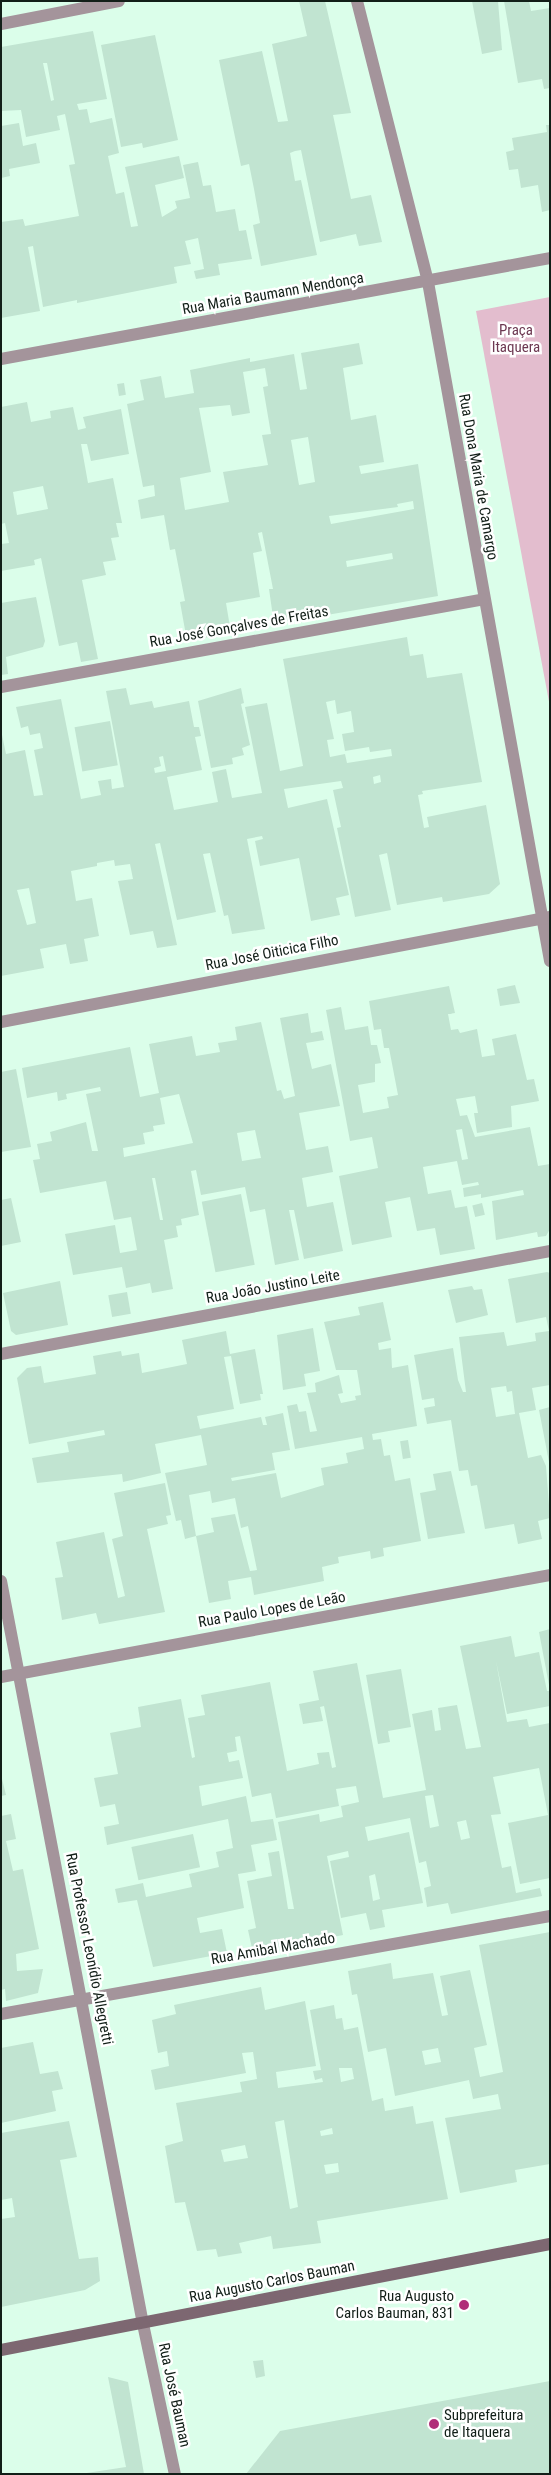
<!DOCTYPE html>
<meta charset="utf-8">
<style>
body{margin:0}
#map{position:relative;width:551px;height:2475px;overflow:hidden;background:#dbfeea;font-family:"Roboto Condensed",sans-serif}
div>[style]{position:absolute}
.green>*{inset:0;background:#e3bdce}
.building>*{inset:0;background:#c1e4d1;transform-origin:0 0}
.street>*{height:12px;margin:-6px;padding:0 6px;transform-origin:6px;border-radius:6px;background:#a4949b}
.secondary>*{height:12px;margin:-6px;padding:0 6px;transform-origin:6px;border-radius:6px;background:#7d6771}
.dots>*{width:14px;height:14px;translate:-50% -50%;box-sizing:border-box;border:2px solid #fff;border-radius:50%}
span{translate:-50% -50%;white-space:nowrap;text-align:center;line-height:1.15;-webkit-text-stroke:5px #fff;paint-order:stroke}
.street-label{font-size:15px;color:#121f18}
.park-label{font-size:15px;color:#6d3952}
.poi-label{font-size:15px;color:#121f18}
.right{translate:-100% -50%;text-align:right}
.left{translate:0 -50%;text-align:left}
.frame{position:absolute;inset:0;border:2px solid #121f18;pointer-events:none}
</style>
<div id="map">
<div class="green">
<i style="clip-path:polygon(550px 297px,550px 707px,476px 311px)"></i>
</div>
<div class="building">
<i style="clip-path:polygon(299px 1px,325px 1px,351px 113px,333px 115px,351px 199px,371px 195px,382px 242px,359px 246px,356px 234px,320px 242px,301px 150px,295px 151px,290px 153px,295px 181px,301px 180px,317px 255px,261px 266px,253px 225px,260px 223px,254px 189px,249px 164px,241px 166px,219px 60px,262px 51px,278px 122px,288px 121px,272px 44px,307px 36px)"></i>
<i style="clip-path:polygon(472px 1px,498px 1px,502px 50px,482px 54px)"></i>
<i style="clip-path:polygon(504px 1px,529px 1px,531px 11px,550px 8px,550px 88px,544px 89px,542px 79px,518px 83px)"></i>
<i style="clip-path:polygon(evenodd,93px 31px,107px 99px,77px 104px,79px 110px,87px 109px,90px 123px,112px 118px,119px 153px,108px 156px,116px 194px,124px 192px,131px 227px,138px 226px,125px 167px,179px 156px,184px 178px,155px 185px,162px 217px,177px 208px,175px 201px,190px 198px,183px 165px,198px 162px,203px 186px,211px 185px,216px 212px,235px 209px,239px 231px,246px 230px,252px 259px,218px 264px,220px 275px,196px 279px,194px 271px,204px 269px,198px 238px,185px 241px,191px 264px,174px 267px,177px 283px,77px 303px,77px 300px,43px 307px,33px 246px,28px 247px,40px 311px,1px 318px,1px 222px,23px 219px,25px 226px,79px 216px,69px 165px,75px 164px,65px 114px,57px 116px,60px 130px,26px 137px,21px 110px,1px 111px,1px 47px,93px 31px,43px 63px,47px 63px,54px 100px,51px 101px,43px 63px)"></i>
<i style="clip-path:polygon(155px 35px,178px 140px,143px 148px,142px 143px,121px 147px,101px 45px)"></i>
<i style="clip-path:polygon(19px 123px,23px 146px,36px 143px,40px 163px,9px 169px,10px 176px,1px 178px,1px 126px)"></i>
<i style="clip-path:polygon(546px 125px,550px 125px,550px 210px,542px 212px,538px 185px,521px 188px,518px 169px,509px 170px,506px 152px,514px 150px,512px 138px,547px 132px)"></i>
<i style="clip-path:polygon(evenodd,359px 343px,363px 364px,343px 368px,351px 420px,376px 415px,384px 462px,359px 466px,361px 474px,418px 464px,438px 596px,274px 624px,269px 589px,273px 589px,262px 532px,258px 533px,262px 551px,253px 553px,260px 597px,226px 603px,231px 633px,187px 641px,180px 602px,185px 601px,175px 549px,170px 550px,164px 515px,141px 519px,138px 500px,155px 496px,154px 485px,143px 487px,127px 404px,144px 400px,140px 380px,161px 376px,165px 398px,194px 393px,190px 370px,250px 358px,250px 362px,294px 354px,300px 390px,307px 389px,301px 353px,359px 343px,265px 368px,268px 386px,263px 387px,271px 434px,262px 435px,268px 465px,223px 472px,229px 502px,185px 510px,180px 478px,211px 472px,199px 408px,230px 405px,232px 416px,250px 413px,243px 372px,265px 368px,359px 343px,308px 437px,315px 482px,299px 485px,291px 440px,308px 437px,359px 343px,413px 501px,414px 509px,331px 524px,329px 516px,398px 507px,397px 504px,413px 501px,359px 343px,392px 553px,393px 559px,347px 567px,346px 561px,392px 553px)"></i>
<i style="left:124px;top:383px;width:12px;height:7px;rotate:81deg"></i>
<i style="clip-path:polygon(evenodd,27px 402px,31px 422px,51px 418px,50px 411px,73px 407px,78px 430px,86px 428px,83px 417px,121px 409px,129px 454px,91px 461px,87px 444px,81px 444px,88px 483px,113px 478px,122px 523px,116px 523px,119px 537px,111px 538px,116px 560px,103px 562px,106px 575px,82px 580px,98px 659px,81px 662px,77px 642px,59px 646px,41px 558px,34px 560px,35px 565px,1px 571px,1px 544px,9px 543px,5px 523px,1px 524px,1px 407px,27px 402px,43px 486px,48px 509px,17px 515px,13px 492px,43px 486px)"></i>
<i style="clip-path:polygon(36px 597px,45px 641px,43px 647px,6px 657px,8px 674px,1px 675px,1px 603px)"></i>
<i style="clip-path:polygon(evenodd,407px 637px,410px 656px,423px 654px,427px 678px,462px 673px,482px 782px,422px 791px,423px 794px,418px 795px,424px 828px,429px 827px,427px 817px,486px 805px,500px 884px,489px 894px,443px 902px,442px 897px,397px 905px,387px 853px,379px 855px,391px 910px,355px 917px,337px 828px,341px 827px,333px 790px,343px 788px,341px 781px,284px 789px,288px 808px,327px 799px,349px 895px,336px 898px,340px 915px,311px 921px,299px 858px,260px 866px,255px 841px,263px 839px,262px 836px,247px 839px,265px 929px,232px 934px,228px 915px,224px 916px,210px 853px,203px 854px,216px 912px,177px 920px,160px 843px,155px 844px,177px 945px,157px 948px,153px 931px,130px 935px,118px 881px,133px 879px,130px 864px,115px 866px,114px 860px,97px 863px,97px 866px,71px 871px,76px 901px,92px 898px,99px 936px,84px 939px,88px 961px,70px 964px,66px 944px,40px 949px,44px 968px,1px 976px,1px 730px,6px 754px,25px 750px,34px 796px,43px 795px,34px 750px,43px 748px,40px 733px,30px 735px,28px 726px,21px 728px,16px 707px,61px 699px,81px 799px,101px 795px,98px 781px,111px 779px,112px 789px,124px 787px,106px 691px,126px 688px,130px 705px,152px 701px,154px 708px,189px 701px,194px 727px,199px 727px,201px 736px,195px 737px,202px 770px,167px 777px,174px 810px,218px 802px,212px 772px,226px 769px,232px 798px,262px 793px,245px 707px,267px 703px,280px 771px,303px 766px,283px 659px,407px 637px,335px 700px,337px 714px,351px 711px,354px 732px,342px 734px,345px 751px,369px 747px,370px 752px,391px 749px,392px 756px,347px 763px,345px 754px,330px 757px,327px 740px,334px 739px,326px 702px,335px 700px,407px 637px,163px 756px,166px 771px,155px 773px,154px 768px,161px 766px,159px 757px,163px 756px,407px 637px,380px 775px,381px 782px,374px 784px,373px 777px,380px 775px,407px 637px,29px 888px,36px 923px,27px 925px,17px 890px,29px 888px)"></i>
<i style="clip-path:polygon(241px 688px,244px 703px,241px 704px,250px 745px,242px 748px,244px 755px,232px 758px,233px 764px,211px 768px,198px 701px)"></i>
<i style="left:110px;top:721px;width:45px;height:36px;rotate:80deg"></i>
<i style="clip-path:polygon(515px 985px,520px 1003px,500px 1006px,497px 989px)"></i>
<i style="clip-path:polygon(evenodd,449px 986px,455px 1013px,448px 1014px,451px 1030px,458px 1029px,460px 1033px,477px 1029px,482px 1057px,495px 1055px,492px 1039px,516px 1034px,527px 1080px,534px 1079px,539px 1101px,511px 1106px,512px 1127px,477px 1133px,474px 1113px,478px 1113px,475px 1096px,456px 1099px,460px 1116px,467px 1115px,475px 1137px,530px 1127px,538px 1166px,550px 1164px,550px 1229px,546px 1236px,538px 1237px,537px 1232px,496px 1240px,492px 1201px,524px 1195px,523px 1190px,481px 1198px,481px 1194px,464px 1197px,463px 1188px,479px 1185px,478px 1182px,462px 1185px,457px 1161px,423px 1167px,428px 1194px,451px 1190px,455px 1208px,467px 1206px,475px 1249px,440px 1255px,435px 1228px,417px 1231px,410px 1197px,385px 1202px,392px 1237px,352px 1245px,339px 1176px,378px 1168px,372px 1137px,350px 1141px,326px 1010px,341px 1007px,345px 1030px,368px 1026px,371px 1045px,377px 1045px,381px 1063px,375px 1064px,375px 1082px,358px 1085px,363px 1113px,389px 1108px,387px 1097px,398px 1095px,389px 1048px,384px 1048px,381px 1029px,374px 1030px,369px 1001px,449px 986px,462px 1129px,468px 1159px,462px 1160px,456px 1130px,462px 1129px)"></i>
<i style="clip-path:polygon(evenodd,308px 1013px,311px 1033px,322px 1031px,324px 1040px,306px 1043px,312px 1069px,331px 1064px,340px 1106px,299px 1113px,306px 1150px,328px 1146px,333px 1172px,302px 1178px,307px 1207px,333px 1202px,343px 1251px,304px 1259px,294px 1210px,289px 1210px,299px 1260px,275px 1265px,265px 1209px,250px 1212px,245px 1187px,201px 1195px,196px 1170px,191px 1171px,199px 1215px,181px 1219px,182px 1225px,176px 1226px,178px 1237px,164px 1240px,173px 1289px,152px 1293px,150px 1283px,126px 1288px,122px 1267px,73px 1275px,65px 1234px,115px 1225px,120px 1253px,137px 1250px,131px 1217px,114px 1220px,106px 1181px,40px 1193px,33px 1160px,40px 1159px,37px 1144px,52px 1141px,50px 1132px,86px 1122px,92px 1151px,98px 1151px,86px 1094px,101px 1091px,100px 1087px,66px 1094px,67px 1099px,58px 1101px,57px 1092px,27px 1098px,22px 1068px,130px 1047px,140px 1097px,159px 1093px,149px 1044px,192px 1036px,196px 1056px,220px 1052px,218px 1043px,237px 1040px,235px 1027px,261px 1022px,277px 1091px,281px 1090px,284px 1099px,295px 1096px,280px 1018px,308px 1013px,179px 1094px,193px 1143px,124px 1157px,123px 1148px,145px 1144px,143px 1133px,154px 1131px,153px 1126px,165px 1124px,160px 1098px,179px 1094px,308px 1013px,255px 1130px,261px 1158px,242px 1161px,237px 1133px,255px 1130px,308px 1013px,152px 1178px,155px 1178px,163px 1220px,160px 1220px,152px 1178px)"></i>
<i style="clip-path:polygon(16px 1069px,31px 1147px,1px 1152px,1px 1072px)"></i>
<i style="left:241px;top:1194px;width:72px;height:40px;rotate:79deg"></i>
<i style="clip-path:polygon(11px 1198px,21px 1242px,1px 1246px,1px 1200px)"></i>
<i style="left:482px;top:1203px;width:12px;height:10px;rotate:76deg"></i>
<i style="clip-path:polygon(evenodd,547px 1272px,550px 1273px,550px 1385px,532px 1388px,536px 1410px,519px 1413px,528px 1458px,541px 1455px,546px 1466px,550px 1518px,538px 1521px,542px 1539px,518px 1544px,514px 1524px,485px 1529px,477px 1485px,471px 1486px,468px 1470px,459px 1471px,451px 1420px,427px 1424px,424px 1408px,435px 1406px,434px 1398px,422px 1400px,414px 1355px,453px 1348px,458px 1380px,463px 1392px,466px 1392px,459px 1337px,504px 1332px,507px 1346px,536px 1341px,535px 1333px,549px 1331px,546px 1317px,516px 1323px,508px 1279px,547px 1272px,506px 1386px,507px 1392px,512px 1391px,515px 1414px,496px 1417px,491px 1388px,506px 1386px)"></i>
<i style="clip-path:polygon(60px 1281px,68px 1325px,16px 1335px,11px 1331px,3px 1293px)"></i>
<i style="clip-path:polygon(472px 1286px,474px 1290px,482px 1289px,488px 1315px,456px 1323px,448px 1290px)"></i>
<i style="left:127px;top:1292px;width:22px;height:19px;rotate:80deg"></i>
<i style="clip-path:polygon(383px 1302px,391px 1340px,378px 1343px,379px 1350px,391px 1348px,392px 1368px,408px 1365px,417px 1426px,372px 1434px,373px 1440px,381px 1439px,384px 1456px,390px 1455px,395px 1481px,410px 1478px,421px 1541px,383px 1548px,384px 1556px,371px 1559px,370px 1551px,338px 1557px,339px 1563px,322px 1567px,324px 1581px,254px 1595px,251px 1577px,228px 1581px,231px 1599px,209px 1603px,196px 1536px,214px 1532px,211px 1518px,235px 1514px,250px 1571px,257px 1570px,248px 1526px,241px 1528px,235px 1498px,212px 1503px,210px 1491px,189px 1495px,196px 1536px,185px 1539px,181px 1520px,176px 1521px,165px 1473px,207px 1465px,201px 1435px,155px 1444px,161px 1473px,123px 1482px,122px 1474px,37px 1483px,32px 1458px,69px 1452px,67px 1442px,105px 1435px,104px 1430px,29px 1444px,17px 1378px,27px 1368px,41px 1366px,44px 1383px,96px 1374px,93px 1356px,121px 1351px,122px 1356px,139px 1353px,142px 1373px,187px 1364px,182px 1340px,226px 1331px,230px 1354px,255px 1349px,263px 1394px,260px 1394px,261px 1400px,240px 1404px,231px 1356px,224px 1357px,234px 1409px,197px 1416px,200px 1429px,261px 1417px,263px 1425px,267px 1425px,265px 1417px,283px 1413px,290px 1450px,272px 1453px,275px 1470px,231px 1478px,232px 1481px,276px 1473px,281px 1498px,324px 1485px,321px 1468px,348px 1463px,346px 1453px,364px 1449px,362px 1437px,295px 1449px,287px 1406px,297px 1404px,299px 1412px,306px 1411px,310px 1432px,317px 1431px,307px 1393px,316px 1392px,315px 1383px,339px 1375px,343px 1393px,338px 1394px,341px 1403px,356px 1400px,355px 1396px,361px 1395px,357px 1370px,336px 1370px,324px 1322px,360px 1315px,358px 1307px)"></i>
<i style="clip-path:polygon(313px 1328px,320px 1371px,304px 1374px,306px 1386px,283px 1390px,277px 1335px)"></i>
<i style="clip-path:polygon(550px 1407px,550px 1462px,549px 1462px,539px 1410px)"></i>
<i style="left:408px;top:1440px;width:18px;height:8px;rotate:81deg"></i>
<i style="clip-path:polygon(451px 1471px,465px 1533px,428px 1539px,420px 1493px,436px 1490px,433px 1474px)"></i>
<i style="clip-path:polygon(165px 1483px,171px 1515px,166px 1516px,168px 1524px,147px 1529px,165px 1612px,99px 1624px,96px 1613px,62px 1620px,55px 1578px,63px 1577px,56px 1542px,104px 1532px,118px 1598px,125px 1596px,112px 1539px,123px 1536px,114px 1493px)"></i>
<i style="clip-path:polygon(550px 1629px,550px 1684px,549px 1685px,539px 1632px)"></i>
<i style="clip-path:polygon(evenodd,511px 1636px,515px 1657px,539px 1652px,547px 1691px,550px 1691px,550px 1706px,507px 1714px,496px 1661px,507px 1722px,527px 1719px,529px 1727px,550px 1723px,550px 1878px,520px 1884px,508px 1823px,548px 1815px,539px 1768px,493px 1777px,501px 1814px,491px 1815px,502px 1868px,511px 1866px,516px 1893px,540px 1888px,542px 1896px,451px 1914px,448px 1903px,427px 1907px,424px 1888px,431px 1886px,426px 1861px,419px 1863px,410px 1818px,365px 1827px,368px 1841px,409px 1832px,423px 1903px,382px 1910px,385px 1927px,370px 1930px,366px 1913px,341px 1918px,330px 1861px,349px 1857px,348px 1851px,327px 1856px,343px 1935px,253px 1953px,248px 1930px,256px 1928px,247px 1881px,272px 1876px,268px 1853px,279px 1851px,288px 1909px,294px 1909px,278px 1822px,319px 1814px,320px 1822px,343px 1817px,341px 1806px,359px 1802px,356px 1786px,336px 1789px,339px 1806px,276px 1818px,271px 1793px,252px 1797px,240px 1736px,235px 1737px,237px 1751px,227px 1753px,229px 1762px,239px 1760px,243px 1778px,199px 1786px,202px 1806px,246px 1796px,251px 1822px,273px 1819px,277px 1840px,251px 1845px,256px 1871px,238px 1874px,244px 1908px,197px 1918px,200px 1933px,222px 1929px,227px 1953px,153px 1967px,137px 1900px,118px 1903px,115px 1889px,143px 1883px,146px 1897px,192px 1887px,189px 1874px,219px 1867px,216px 1852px,233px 1848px,228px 1819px,107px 1845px,104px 1827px,119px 1824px,115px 1804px,100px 1807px,94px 1778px,118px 1774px,110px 1733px,141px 1727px,138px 1707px,181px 1699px,192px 1758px,195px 1757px,188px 1718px,205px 1715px,201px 1695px,270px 1682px,287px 1771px,319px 1764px,317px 1753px,329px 1752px,332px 1768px,336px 1767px,324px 1706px,320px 1707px,323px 1721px,303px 1724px,299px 1704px,319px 1700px,313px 1671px,357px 1663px,383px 1798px,426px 1790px,412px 1714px,432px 1710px,435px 1731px,441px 1730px,438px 1708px,457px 1705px,466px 1749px,481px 1747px,460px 1646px,511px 1636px,433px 1795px,439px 1826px,430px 1828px,425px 1796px,433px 1795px,511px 1636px,466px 1820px,470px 1838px,461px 1840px,457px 1822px,466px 1820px,511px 1636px,375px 1874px,380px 1899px,373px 1901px,369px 1876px,375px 1874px)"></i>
<i style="clip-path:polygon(401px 1669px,411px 1727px,388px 1731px,390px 1742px,378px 1744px,366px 1675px)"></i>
<i style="clip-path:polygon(1px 1775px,6px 1795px,1px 1796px)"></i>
<i style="clip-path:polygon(11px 1814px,16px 1839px,6px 1841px,13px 1871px,23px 1869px,39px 1949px,16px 1954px,17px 1971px,43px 1969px,38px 1993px,6px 2001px,5px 1989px,1px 1990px,1px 1816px)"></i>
<i style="left:193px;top:1834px;width:34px;height:63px;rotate:78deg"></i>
<i style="clip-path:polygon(evenodd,550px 1932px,550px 2164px,515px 2170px,517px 2182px,460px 2193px,445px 2118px,501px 2109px,498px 2094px,473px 2099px,469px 2080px,395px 2096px,386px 2048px,368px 2052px,357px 1994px,352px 1995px,348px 1971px,391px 1963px,393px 1979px,433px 1973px,442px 2016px,448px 2015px,440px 1976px,470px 1970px,487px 2045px,474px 2048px,480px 2077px,503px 2072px,479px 1945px,550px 1932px,438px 2048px,441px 2062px,425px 2065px,422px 2051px,438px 2048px)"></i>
<i style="clip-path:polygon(evenodd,261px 1987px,265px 2010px,305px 2001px,316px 2066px,276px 2072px,278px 2088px,323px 2082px,322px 2078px,315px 2080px,313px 2071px,321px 2070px,310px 2010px,334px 2005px,336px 2019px,342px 2018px,344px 2030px,358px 2027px,372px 2101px,383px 2098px,385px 2111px,413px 2106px,416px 2124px,433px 2121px,448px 2199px,317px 2221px,321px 2243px,273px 2249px,271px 2236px,239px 2243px,242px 2253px,218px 2257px,216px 2249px,197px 2251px,185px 2202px,175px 2203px,165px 2146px,183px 2141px,176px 2103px,242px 2092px,240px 2082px,257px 2079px,253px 2052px,242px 2053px,246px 2073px,155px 2090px,151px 2070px,169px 2066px,167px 2051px,158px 2053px,152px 2020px,176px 2014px,174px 2005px,261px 1987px,339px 2068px,352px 2068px,354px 2079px,341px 2082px,339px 2068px,261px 1987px,284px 2120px,298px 2207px,290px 2209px,275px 2122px,284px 2120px,261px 1987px,332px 2128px,333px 2134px,321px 2136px,320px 2131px,332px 2128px,261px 1987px,245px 2145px,248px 2158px,224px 2162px,221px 2150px,245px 2145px,261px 1987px,338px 2163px,339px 2172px,326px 2174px,324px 2165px,338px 2163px)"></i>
<i style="clip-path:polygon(33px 2042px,40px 2074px,58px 2071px,63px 2089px,52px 2091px,56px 2111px,1px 2123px,1px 2048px)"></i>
<i style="clip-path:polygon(69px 2121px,77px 2157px,60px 2160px,79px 2259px,98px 2257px,100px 2281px,85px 2290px,1px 2307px,1px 2219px,15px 2217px,12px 2198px,1px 2200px,1px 2133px)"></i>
<i style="clip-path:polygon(263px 2360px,265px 2376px,256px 2378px,253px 2361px)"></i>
<i style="clip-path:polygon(108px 2377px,128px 2382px,144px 2474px,80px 2474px,126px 2467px)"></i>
<i style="clip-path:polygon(550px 2381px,550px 2474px,246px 2474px,280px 2431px)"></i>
</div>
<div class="street">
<i style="left:357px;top:1px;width:290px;rotate:75.8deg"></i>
<i style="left:428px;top:282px;width:690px;rotate:79.81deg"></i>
<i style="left:1px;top:24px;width:120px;rotate:-11deg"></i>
<i style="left:1px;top:359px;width:558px;rotate:-10.42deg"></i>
<i style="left:1px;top:687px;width:490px;rotate:-10.3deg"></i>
<i style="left:1px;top:1022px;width:559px;rotate:-10.83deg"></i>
<i style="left:1px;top:1354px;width:559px;rotate:-10.63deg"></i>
<i style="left:1px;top:1581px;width:756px;rotate:79.18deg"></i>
<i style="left:143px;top:2324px;width:153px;rotate:78deg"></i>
<i style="left:1px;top:1677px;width:558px;rotate:-10.53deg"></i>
<i style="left:1px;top:2014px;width:558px;rotate:-10.12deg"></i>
</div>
<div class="secondary">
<i style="left:1px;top:2350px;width:559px;rotate:-10.93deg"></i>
</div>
<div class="dots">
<i style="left:464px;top:2305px;background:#b02e78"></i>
<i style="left:434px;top:2424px;background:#b02e78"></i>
</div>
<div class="street-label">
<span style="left:273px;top:294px;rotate:-10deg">Rua Maria Baumann Mendonça</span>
<span style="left:478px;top:477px;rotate:80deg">Rua Dona Maria de Camargo</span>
<span style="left:239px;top:627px;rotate:-10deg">Rua José Gonçalves de Freitas</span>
<span style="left:272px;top:953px;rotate:-11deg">Rua José Oiticica Filho</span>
<span style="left:273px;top:1287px;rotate:-10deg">Rua João Justino Leite</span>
<span style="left:272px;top:1610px;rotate:-10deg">Rua Paulo Lopes de Leão</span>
<span style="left:89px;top:1949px;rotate:79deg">Rua Professor Leonídio Allegretti</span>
<span style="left:273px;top:1949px;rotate:-10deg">Rua Amibal Machado</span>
<span style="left:272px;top:2282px;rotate:-11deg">Rua Augusto Carlos Bauman</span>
<span style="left:174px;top:2395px;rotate:78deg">Rua José Bauman</span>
</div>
<div class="park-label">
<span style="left:516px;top:339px">Praça<br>Itaquera</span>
</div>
<div class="poi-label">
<span class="right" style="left:454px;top:2305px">Rua Augusto<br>Carlos Bauman, 831</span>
<span class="left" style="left:444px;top:2424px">Subprefeitura<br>de Itaquera</span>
</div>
<div class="frame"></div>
</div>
